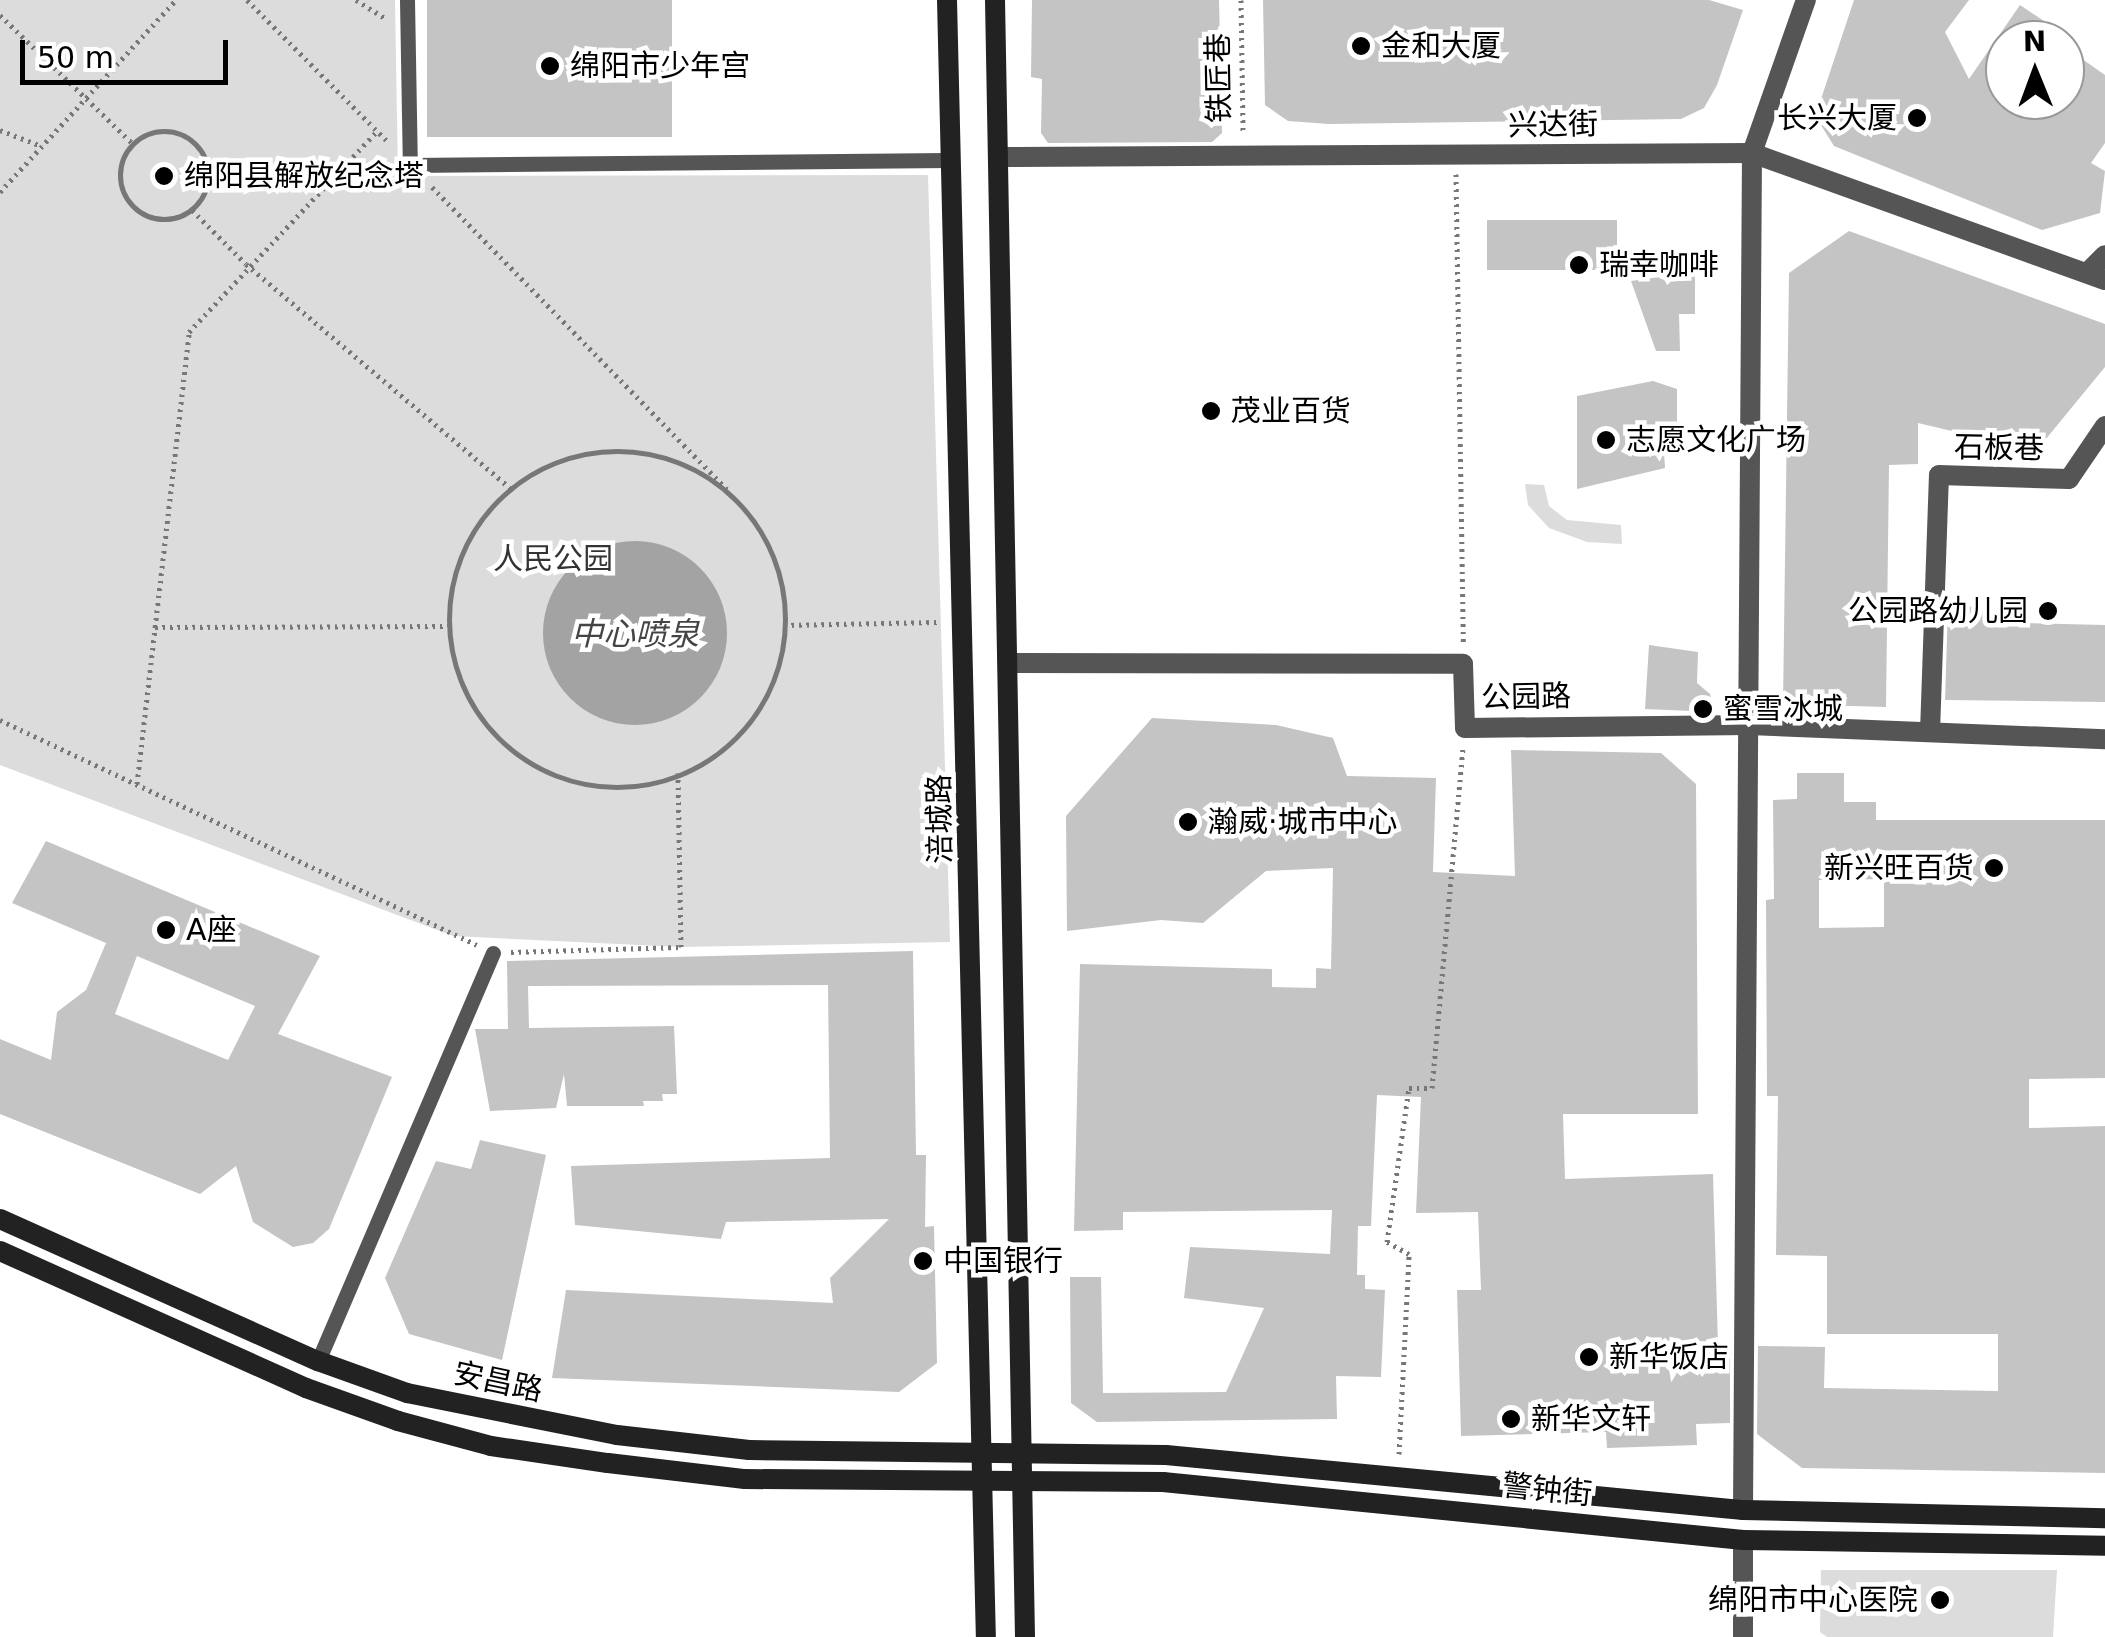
<!DOCTYPE html>
<meta charset="utf-8">
<style>
body{margin:0}
#map{position:relative;width:2105px;height:1637px;overflow:hidden;background:#fff;font-family:"DejaVu Sans","Noto Sans SC",sans-serif}
div>[style]{position:absolute}
.green>*{inset:0;background:#dcdcdc}
.water>*{inset:0;background:#a3a3a3}
.round{border-radius:50%}
.building>*{inset:0;background:#c4c4c4;transform-origin:0 0}
.path>*{height:5px;margin-top:-2.5px;transform-origin:0;background:repeating-linear-gradient(90deg,#777 0 2.5px,transparent 0 7.5px)}
.path>.ring{margin:-2.5px;padding:0;box-sizing:content-box;background:none;border:5px solid #777;border-radius:50%}
.lane>*{height:15px;margin:-7.5px;padding:0 7.5px;transform-origin:7.5px;border-radius:7.5px;background:#555}
.street>*{height:20px;margin:-10px;padding:0 10px;transform-origin:10px;border-radius:10px;background:#555}
.secondary>*{height:20px;margin:-10px;padding:0 10px;transform-origin:10px;border-radius:10px;background:#222}
.dots>*{width:28px;height:28px;translate:-50% -50%;box-sizing:border-box;border:5px solid #fff;border-radius:50%}
span{translate:-50% -50%;white-space:nowrap;text-align:center;line-height:1.15;-webkit-text-stroke:9px #fff;paint-order:stroke}
.poi-label{font-size:30px;color:#000}
.left{translate:0 -50%;text-align:left}
.right{translate:-100% -50%;text-align:right}
.street-label{font-size:30px;color:#000}
.park-label{font-size:30px;color:#333}
.water-label{font-size:32px;color:#444;font-style:italic}
.north{position:absolute;left:1985px;top:20px;width:100px;height:100px;box-sizing:border-box;background:#fff;border:2px solid #999;border-radius:50%;rotate:359deg;font-size:28px;font-weight:700;line-height:40px;text-align:center;color:#000}
.north::after{content:'';display:block;margin:auto;width:35px;height:45px;background:#000;clip-path:polygon(50% 0,100% 100%,50% 72%,0 100%)}
.scale{position:absolute;left:20px;top:40px;width:208px;height:45px;box-sizing:border-box;border:5px solid #000;border-top:0;padding-left:12px;font-size:30px;line-height:35px;white-space:nowrap;color:#000;-webkit-text-stroke:8px #fff;paint-order:stroke}
</style>
<div id="map">
<div class="green">
<i style="clip-path:polygon(0 0,395px 0,398px 176px,928px 175px,950px 942px,681px 947px,453px 936px,0 765px)"></i>
<i style="clip-path:polygon(1525px 484px,1544px 485px,1549px 506px,1567px 520px,1621px 525px,1622px 544px,1587px 542px,1549px 528px,1528px 505px)"></i>
<i style="clip-path:polygon(1821px 1570px,2057px 1570px,2053px 1637px,1827px 1637px,1820px 1632px)"></i>
</div>
<div class="water">
<i class="round" style="left:543px;top:541px;width:184px;height:184px"></i>
</div>
<div class="building">
<i style="left:427px;top:0;width:245px;height:137px"></i>
<i style="clip-path:polygon(1032px 0,1219px 0,1222px 133px,1212px 142px,1048px 143px,1041px 133px,1042px 79px,1031px 77px)"></i>
<i style="clip-path:polygon(1263px 0,1709px 0,1743px 10px,1717px 85px,1704px 108px,1681px 119px,1329px 124px,1288px 121px,1265px 105px)"></i>
<i style="clip-path:polygon(1854px 0,1969px 0,1945px 32px,1969px 79px,2020px 5px,2072px 40px,2005px 40px,2005px 100px,2065px 100px,2065px 47px,2105px 75px,2105px 143px,2091px 163px,2105px 171px,2100px 213px,2042px 230px,1834px 146px,1819px 122px,1819px 105px)"></i>
<i style="left:1617px;top:220px;width:50px;height:130px;rotate:90deg"></i>
<i style="clip-path:polygon(1849px 231px,2105px 324px,2105px 367px,2036px 451px,1918px 423px,1918px 464px,1889px 465px,1886px 707px,1783px 704px,1789px 273px)"></i>
<i style="clip-path:polygon(1695px 272px,1695px 314px,1679px 314px,1680px 351px,1656px 351px,1631px 281px)"></i>
<i style="clip-path:polygon(1653px 381px,1677px 389px,1677px 452px,1664px 451px,1665px 468px,1577px 489px,1577px 396px)"></i>
<i style="clip-path:polygon(1948px 606px,1983px 607px,1983px 622px,2105px 625px,2105px 702px,1945px 700px)"></i>
<i style="clip-path:polygon(1649px 645px,1698px 652px,1697px 683px,1710px 694px,1714px 712px,1645px 709px)"></i>
<i style="clip-path:polygon(1152px 718px,1276px 725px,1333px 738px,1347px 776px,1436px 778px,1433px 872px,1515px 876px,1511px 750px,1661px 753px,1696px 784px,1698px 1114px,1563px 1114px,1565px 1179px,1713px 1174px,1718px 1345px,1730px 1345px,1730px 1423px,1696px 1424px,1697px 1445px,1607px 1448px,1606px 1432px,1461px 1436px,1457px 1290px,1481px 1290px,1478px 1212px,1416px 1213px,1421px 1097px,1377px 1095px,1371px 1226px,1358px 1226px,1357px 1275px,1365px 1275px,1365px 1289px,1385px 1290px,1381px 1377px,1336px 1376px,1337px 1419px,1097px 1422px,1071px 1403px,1070px 1277px,1101px 1277px,1103px 1393px,1226px 1392px,1264px 1308px,1184px 1298px,1190px 1247px,1330px 1254px,1332px 1210px,1123px 1212px,1123px 1230px,1074px 1231px,1080px 964px,1272px 969px,1272px 987px,1316px 988px,1316px 968px,1331px 969px,1333px 868px,1266px 871px,1203px 923px,1161px 920px,1067px 931px,1066px 816px)"></i>
<i style="clip-path:polygon(evenodd,1797px 773px,1844px 773px,1844px 802px,1876px 802px,1876px 820px,2105px 820px,2105px 1078px,2029px 1079px,2029px 1128px,2105px 1126px,2105px 1473px,1802px 1468px,1757px 1434px,1758px 1346px,1825px 1347px,1824px 1388px,1998px 1391px,1998px 1334px,1827px 1334px,1827px 1256px,1776px 1255px,1778px 1096px,1767px 1096px,1766px 900px,1774px 899px,1773px 800px,1797px 799px,1797px 773px,1884px 879px,1884px 927px,1819px 928px,1819px 880px,1884px 879px)"></i>
<i style="clip-path:polygon(evenodd,46px 841px,320px 956px,278px 1034px,392px 1077px,329px 1229px,313px 1243px,293px 1247px,253px 1222px,236px 1166px,200px 1194px,0 1114px,0 1039px,51px 1060px,57px 1012px,86px 990px,106px 943px,12px 903px,46px 841px,137px 956px,255px 1006px,228px 1060px,115px 1014px,137px 956px)"></i>
<i style="clip-path:polygon(913px 951px,916px 1155px,926px 1155px,925px 1227px,934px 1226px,937px 1363px,899px 1392px,552px 1378px,566px 1290px,833px 1303px,830px 1278px,889px 1219px,726px 1222px,721px 1239px,575px 1225px,571px 1166px,830px 1158px,828px 985px,528px 986px,529px 1028px,674px 1026px,677px 1094px,662px 1094px,663px 1101px,643px 1101px,644px 1106px,567px 1106px,564px 1074px,556px 1108px,490px 1111px,475px 1029px,508px 1029px,507px 961px)"></i>
<i style="clip-path:polygon(480px 1140px,546px 1155px,502px 1360px,409px 1334px,385px 1278px,436px 1161px,471px 1169px)"></i>
</div>
<div class="path">
<i style="left:247px;top:0;width:202px;rotate:45.2deg"></i>
<i style="left:356px;top:0;width:36px;rotate:32deg"></i>
<i style="left:1241px;top:0;width:132px;rotate:89.1deg"></i>
<i style="left:0;top:15px;width:185px;rotate:44.1deg"></i>
<i style="left:0;top:130px;width:45px;rotate:20.9deg"></i>
<i class="ring" style="left:120px;top:131px;width:83px;height:83px"></i>
<i style="left:1456px;top:174px;width:469px;rotate:89.1deg"></i>
<i style="left:432px;top:187px;width:424px;rotate:45.7deg"></i>
<i style="left:0;top:192px;width:260px;rotate:-47.5deg"></i>
<i style="left:192px;top:210px;width:76px;rotate:45deg"></i>
<i style="left:246px;top:264px;width:348px;rotate:40.3deg"></i>
<i class="ring" style="left:449px;top:451px;width:331px;height:331px"></i>
<i style="left:784px;top:625px;width:154px;rotate:-1.1deg"></i>
<i style="left:155px;top:627px;width:294px;rotate:-0.2deg"></i>
<i style="left:0;top:720px;width:527px;rotate:25.25deg"></i>
<i style="left:137px;top:784px;width:455px;rotate:-83.4deg"></i>
<i style="left:189px;top:332px;width:275px;rotate:-46.9deg"></i>
<i style="left:511px;top:952px;width:170px;rotate:-1.7deg"></i>
<i style="left:681px;top:947px;width:174px;rotate:-91deg"></i>
<i style="left:1399px;top:1454px;width:200px;rotate:-87.1deg"></i>
<i style="left:1409px;top:1254px;width:25px;rotate:-151deg"></i>
<i style="left:1387px;top:1242px;width:156px;rotate:-81.9deg"></i>
<i style="left:1409px;top:1088px;width:23px"></i>
<i style="left:1432px;top:1088px;width:340px;rotate:-84.8deg"></i>
</div>
<div class="lane">
<i style="left:407px;top:0;width:165px;rotate:89deg"></i>
<i style="left:410px;top:165px;width:538px;rotate:-0.53deg"></i>
<i style="left:318px;top:1361px;width:444px;rotate:-66.8deg"></i>
</div>
<div class="street">
<i style="left:999px;top:157px;width:753px;rotate:-0.3deg"></i>
<i style="left:1752px;top:153px;width:375px;rotate:19.8deg"></i>
<i style="left:2087px;top:273px;width:25px;rotate:-45deg"></i>
<i style="left:1010px;top:663px;width:453px;rotate:0.1deg"></i>
<i style="left:1463px;top:664px;width:64px;rotate:88.2deg"></i>
<i style="left:1465px;top:728px;width:284px;rotate:-0.6deg"></i>
<i style="left:1749px;top:725px;width:356px;rotate:2.3deg"></i>
<i style="left:1930px;top:732px;width:257px;rotate:-88deg"></i>
<i style="left:1939px;top:475px;width:130px;rotate:1.8deg"></i>
<i style="left:2069px;top:479px;width:64px;rotate:-55.8deg"></i>
<i style="left:1743px;top:1510px;width:1357px;rotate:-89.62deg"></i>
<i style="left:1752px;top:153px;width:162px;rotate:-70.6deg"></i>
<i style="left:1743px;top:1540px;width:97px;rotate:90deg"></i>
</div>
<div class="secondary">
<i style="left:947px;top:0;width:1637px;rotate:88.64deg"></i>
<i style="left:995px;top:0;width:1637px;rotate:88.95deg"></i>
<i style="left:0;top:1219px;width:348px;rotate:24.1deg"></i>
<i style="left:318px;top:1361px;width:95px;rotate:19.8deg"></i>
<i style="left:407px;top:1393px;width:214px;rotate:11.3deg"></i>
<i style="left:617px;top:1435px;width:133px;rotate:6.5deg"></i>
<i style="left:749px;top:1450px;width:417px;rotate:0.7deg"></i>
<i style="left:1166px;top:1455px;width:580px;rotate:5.45deg"></i>
<i style="left:1743px;top:1510px;width:362px;rotate:1.3deg"></i>
<i style="left:0;top:1251px;width:335px;rotate:24.1deg"></i>
<i style="left:306px;top:1388px;width:98px;rotate:19.7deg"></i>
<i style="left:398px;top:1421px;width:96px;rotate:15deg"></i>
<i style="left:491px;top:1446px;width:118px;rotate:8.3deg"></i>
<i style="left:608px;top:1463px;width:138px;rotate:6.7deg"></i>
<i style="left:745px;top:1479px;width:418px;rotate:0.4deg"></i>
<i style="left:1163px;top:1482px;width:583px;rotate:5.71deg"></i>
<i style="left:1743px;top:1540px;width:362px;rotate:0.9deg"></i>
</div>
<div class="dots">
<i style="left:1361px;top:46px;background:#000"></i>
<i style="left:550px;top:66px;background:#000"></i>
<i style="left:1917px;top:118px;background:#000"></i>
<i style="left:164px;top:176px;background:#000"></i>
<i style="left:1579px;top:265px;background:#000"></i>
<i style="left:1211px;top:411px;background:#000"></i>
<i style="left:1606px;top:440px;background:#000"></i>
<i style="left:2048px;top:611px;background:#000"></i>
<i style="left:1703px;top:709px;background:#000"></i>
<i style="left:1188px;top:822px;background:#000"></i>
<i style="left:1994px;top:868px;background:#000"></i>
<i style="left:166px;top:930px;background:#000"></i>
<i style="left:923px;top:1261px;background:#000"></i>
<i style="left:1589px;top:1357px;background:#000"></i>
<i style="left:1511px;top:1419px;background:#000"></i>
<i style="left:1940px;top:1600px;background:#000"></i>
</div>
<div class="poi-label">
<span class="left" style="left:1381px;top:46px">金和大厦</span>
<span class="left" style="left:570px;top:66px">绵阳市少年宫</span>
<span class="right" style="left:1897px;top:118px">长兴大厦</span>
<span class="left" style="left:184px;top:176px">绵阳县解放纪念塔</span>
<span class="left" style="left:1599px;top:265px">瑞幸咖啡</span>
<span class="left" style="left:1231px;top:411px">茂业百货</span>
<span class="left" style="left:1626px;top:440px">志愿文化广场</span>
<span class="right" style="left:2028px;top:611px">公园路幼儿园</span>
<span class="left" style="left:1723px;top:709px">蜜雪冰城</span>
<span class="left" style="left:1208px;top:822px">瀚威·城市中心</span>
<span class="right" style="left:1974px;top:868px">新兴旺百货</span>
<span class="left" style="left:186px;top:930px">A座</span>
<span class="left" style="left:943px;top:1261px">中国银行</span>
<span class="left" style="left:1609px;top:1357px">新华饭店</span>
<span class="left" style="left:1531px;top:1419px">新华文轩</span>
<span class="right" style="left:1918px;top:1600px">绵阳市中心医院</span>
</div>
<div class="street-label">
<span style="left:1219px;top:78px;rotate:-91deg">铁匠巷</span>
<span style="left:1553px;top:125px;rotate:-1deg">兴达街</span>
<span style="left:1999px;top:448px;rotate:1deg">石板巷</span>
<span style="left:1526px;top:697px;rotate:-1deg">公园路</span>
<span style="left:940px;top:819px;rotate:-91deg">涪城路</span>
<span style="left:498px;top:1382px;rotate:12deg">安昌路</span>
<span style="left:1547px;top:1490px;rotate:6deg">警钟街</span>
</div>
<div class="park-label">
<span style="left:553px;top:559px">人民公园</span>
</div>
<div class="water-label">
<span style="left:635px;top:634px">中心喷泉</span>
</div>
<div class="north">N</div>
<div class="scale">50 m</div>
</div>
